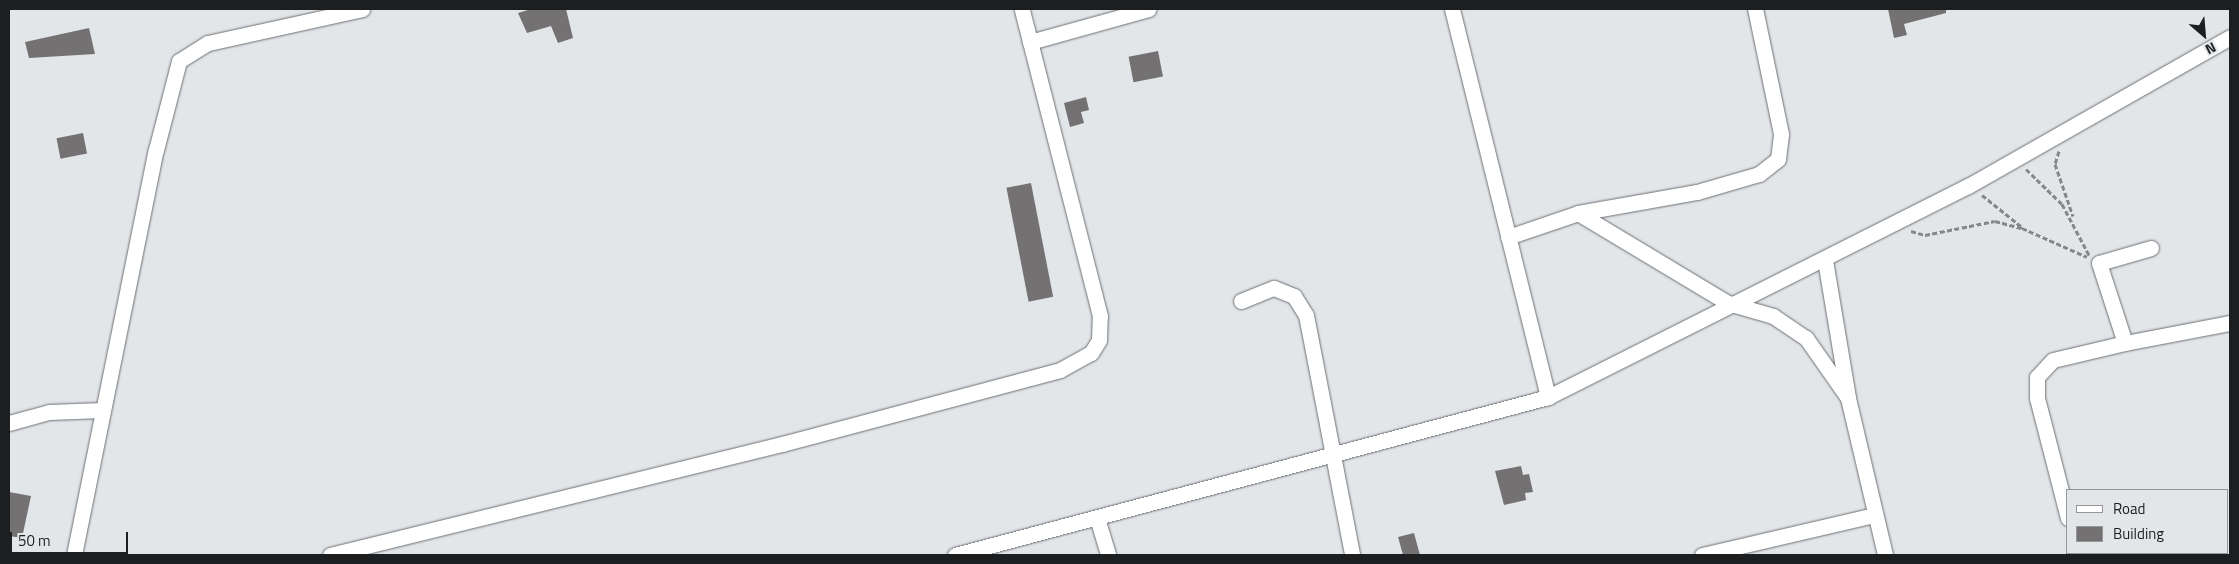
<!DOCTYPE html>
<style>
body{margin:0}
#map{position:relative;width:2239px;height:564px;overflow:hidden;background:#e3e6e9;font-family:"Titillium Web",sans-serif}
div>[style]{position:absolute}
.building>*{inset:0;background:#747173;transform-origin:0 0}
.path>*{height:3px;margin-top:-1.5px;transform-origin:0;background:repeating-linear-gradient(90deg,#858789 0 5px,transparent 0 7.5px)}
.roads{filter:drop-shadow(0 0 1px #6c6f72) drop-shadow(0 0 1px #6c6f72)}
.minor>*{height:15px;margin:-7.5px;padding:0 7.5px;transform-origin:7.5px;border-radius:7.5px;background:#fff}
span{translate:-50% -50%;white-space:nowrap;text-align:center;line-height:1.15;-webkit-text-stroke:5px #e3e6e9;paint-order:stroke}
.frame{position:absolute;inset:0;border:10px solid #1d1e20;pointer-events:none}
.legend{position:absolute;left:2066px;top:489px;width:162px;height:65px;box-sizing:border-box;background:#e3e6e9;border:1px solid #949699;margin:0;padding:6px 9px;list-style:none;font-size:15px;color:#1d1e20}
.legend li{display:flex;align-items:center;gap:10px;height:25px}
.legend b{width:25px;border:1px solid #949699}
.north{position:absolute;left:2179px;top:10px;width:50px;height:50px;-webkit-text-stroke:4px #e3e6e9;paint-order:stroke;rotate:153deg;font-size:14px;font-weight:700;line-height:20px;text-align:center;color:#1d1e20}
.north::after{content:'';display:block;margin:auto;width:18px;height:22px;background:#1d1e20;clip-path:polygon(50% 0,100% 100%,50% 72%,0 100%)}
.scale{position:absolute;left:10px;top:532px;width:118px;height:22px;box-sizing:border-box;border:2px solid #1d1e20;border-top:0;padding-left:6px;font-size:15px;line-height:18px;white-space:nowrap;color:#1d1e20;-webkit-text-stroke:4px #e3e6e9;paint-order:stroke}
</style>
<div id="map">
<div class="building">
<i style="clip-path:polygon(531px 9px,566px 9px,573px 38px,558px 43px,551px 26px,527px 33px,518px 13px)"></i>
<i style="clip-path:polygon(1888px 9px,1946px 9px,1946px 13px,1904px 24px,1907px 35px,1894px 38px)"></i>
<i style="clip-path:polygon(89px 28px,95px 54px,29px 58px,25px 42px)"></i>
<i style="left:1158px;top:51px;width:26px;height:30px;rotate:79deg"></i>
<i style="clip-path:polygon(1086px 97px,1089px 110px,1081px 112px,1084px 123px,1070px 127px,1064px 103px)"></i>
<i style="left:83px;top:133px;width:21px;height:27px;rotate:79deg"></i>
<i style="left:1031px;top:183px;width:116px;height:25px;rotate:79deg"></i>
<i style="clip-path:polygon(1521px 466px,1523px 475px,1529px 474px,1533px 492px,1525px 493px,1526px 500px,1504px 505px,1495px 471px)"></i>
<i style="clip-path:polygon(9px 492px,31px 496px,22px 538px,9px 536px)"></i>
<i style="clip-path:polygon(1414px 533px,1420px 555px,1403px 555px,1398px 537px)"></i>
</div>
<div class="path">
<i style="left:2059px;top:151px;width:14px;rotate:107deg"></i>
<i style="left:2055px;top:164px;width:55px;rotate:70.9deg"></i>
<i style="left:2026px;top:169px;width:50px;rotate:44.2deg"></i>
<i style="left:2062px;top:204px;width:58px;rotate:62.1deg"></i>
<i style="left:1982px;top:195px;width:51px;rotate:38.7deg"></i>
<i style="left:1911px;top:231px;width:15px;rotate:16deg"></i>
<i style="left:1925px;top:235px;width:71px;rotate:-11.3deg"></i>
<i style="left:1995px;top:221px;width:28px;rotate:15deg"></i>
<i style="left:2022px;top:228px;width:71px;rotate:24deg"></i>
</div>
<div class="roads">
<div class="minor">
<i style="left:1452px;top:9px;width:400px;rotate:76.1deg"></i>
<i style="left:1030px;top:42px;width:123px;rotate:-15.5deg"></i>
<i style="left:1578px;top:213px;width:175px;rotate:31deg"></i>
<i style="left:1728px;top:303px;width:47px;rotate:16.1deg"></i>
<i style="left:1773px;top:316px;width:40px;rotate:34deg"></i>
<i style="left:1806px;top:338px;width:73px;rotate:55deg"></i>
<i style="left:1508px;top:237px;width:74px;rotate:-18.9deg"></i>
<i style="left:1578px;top:213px;width:121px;rotate:-10deg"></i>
<i style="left:1697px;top:192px;width:65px;rotate:-16.2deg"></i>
<i style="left:1759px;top:174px;width:24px;rotate:-38deg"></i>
<i style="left:1778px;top:159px;width:25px;rotate:-83deg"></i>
<i style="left:1781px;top:134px;width:128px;rotate:-101.7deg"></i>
<i style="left:2151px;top:248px;width:54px;rotate:163.9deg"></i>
<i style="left:2099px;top:263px;width:84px;rotate:72deg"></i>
<i style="left:2125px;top:343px;width:107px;rotate:-10.8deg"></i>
<i style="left:1825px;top:260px;width:140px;rotate:80.5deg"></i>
<i style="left:1848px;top:398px;width:161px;rotate:76.7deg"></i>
<i style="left:1241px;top:301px;width:35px;rotate:-22deg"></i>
<i style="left:1274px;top:288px;width:22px;rotate:22deg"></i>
<i style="left:1294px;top:296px;width:22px;rotate:58deg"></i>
<i style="left:1306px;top:315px;width:244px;rotate:79.1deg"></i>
<i style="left:9px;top:423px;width:41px;rotate:-15.4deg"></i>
<i style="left:49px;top:412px;width:53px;rotate:-2.2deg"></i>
<i style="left:1097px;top:518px;width:39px;rotate:73deg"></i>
<i style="left:2068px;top:518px;width:124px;rotate:-104.5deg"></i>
<i style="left:2037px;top:398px;width:21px;rotate:-90deg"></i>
<i style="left:2037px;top:377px;width:23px;rotate:-47deg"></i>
<i style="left:2053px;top:360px;width:74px;rotate:-13.3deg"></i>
<i style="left:2078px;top:553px;width:2px;rotate:90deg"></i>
<i style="left:74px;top:555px;width:413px;rotate:-78.6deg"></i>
<i style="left:156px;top:150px;width:92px;rotate:-75.5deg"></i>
<i style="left:179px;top:61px;width:34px;rotate:-32deg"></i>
<i style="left:208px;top:43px;width:158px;rotate:-12.4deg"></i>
<i style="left:330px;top:555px;width:465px;rotate:-13.8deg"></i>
<i style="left:782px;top:444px;width:288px;rotate:-14.9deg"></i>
<i style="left:1060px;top:370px;width:35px;rotate:-29deg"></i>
<i style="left:1091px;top:353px;width:15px;rotate:-58deg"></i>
<i style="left:1099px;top:340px;width:24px;rotate:-88deg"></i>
<i style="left:1100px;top:316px;width:317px;rotate:-104.3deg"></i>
<i style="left:955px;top:555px;width:614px;rotate:-14.92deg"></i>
<i style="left:1548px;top:397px;width:470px;rotate:-26.7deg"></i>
<i style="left:1968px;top:186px;width:301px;rotate:-29.6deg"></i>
<i style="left:1702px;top:555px;width:177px;rotate:-13.1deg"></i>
</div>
</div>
<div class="frame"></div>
<ul class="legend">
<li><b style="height:6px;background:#fff"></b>Road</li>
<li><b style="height:14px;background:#747173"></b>Building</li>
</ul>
<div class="north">N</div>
<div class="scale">50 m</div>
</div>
